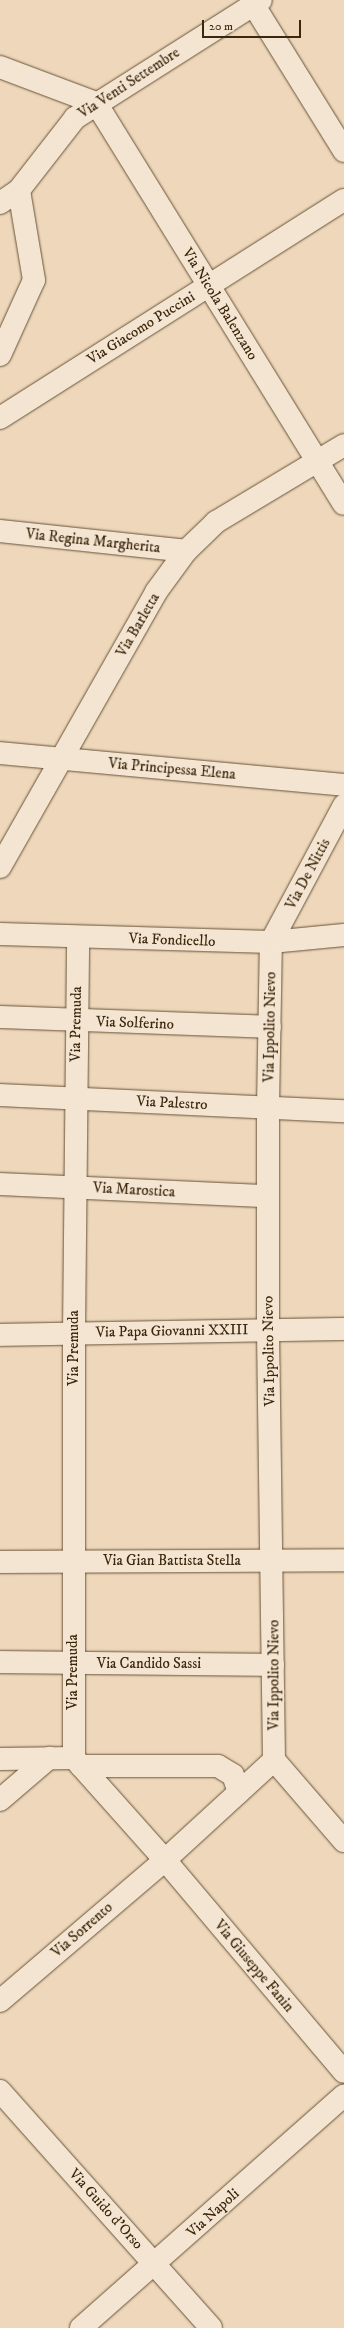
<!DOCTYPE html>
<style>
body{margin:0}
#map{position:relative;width:344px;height:2328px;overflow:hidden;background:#eed7ba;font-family:"IM FELL DW Pica",serif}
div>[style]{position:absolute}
.roads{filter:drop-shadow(0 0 1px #685338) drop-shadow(0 0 1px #685338)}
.minor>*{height:22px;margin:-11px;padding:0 11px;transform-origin:11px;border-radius:11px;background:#f4e5d2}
span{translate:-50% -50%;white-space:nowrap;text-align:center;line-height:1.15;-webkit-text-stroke:3px #f4e5d2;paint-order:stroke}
.street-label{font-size:15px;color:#3c270d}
.scale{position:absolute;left:202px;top:20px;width:99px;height:18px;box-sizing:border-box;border:2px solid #3c270d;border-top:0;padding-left:5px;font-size:12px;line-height:14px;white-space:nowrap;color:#3c270d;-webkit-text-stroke:3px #f4e5d2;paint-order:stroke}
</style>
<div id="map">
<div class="roads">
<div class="minor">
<i style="left:253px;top:4px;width:173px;rotate:58.2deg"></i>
<i style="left:0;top:67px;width:103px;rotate:20.6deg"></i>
<i style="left:96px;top:103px;width:471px;rotate:58.3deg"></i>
<i style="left:0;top:203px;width:23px;rotate:-34deg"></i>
<i style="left:19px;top:190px;width:91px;rotate:-52.1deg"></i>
<i style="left:75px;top:118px;width:220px;rotate:-32.4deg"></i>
<i style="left:0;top:355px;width:82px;rotate:-65.6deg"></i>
<i style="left:34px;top:280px;width:91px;rotate:-99.5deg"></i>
<i style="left:0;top:418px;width:407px;rotate:-32.4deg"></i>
<i style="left:0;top:531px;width:187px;rotate:6.1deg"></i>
<i style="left:0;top:753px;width:345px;rotate:5.3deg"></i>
<i style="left:0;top:867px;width:316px;rotate:-60.4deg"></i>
<i style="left:156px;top:592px;width:51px;rotate:-53.8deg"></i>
<i style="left:186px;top:551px;width:42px;rotate:-44deg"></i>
<i style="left:216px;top:522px;width:149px;rotate:-31deg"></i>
<i style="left:0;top:934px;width:271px;rotate:1.7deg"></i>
<i style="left:271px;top:942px;width:73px;rotate:-5.5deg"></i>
<i style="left:0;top:1017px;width:270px;rotate:2.1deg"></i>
<i style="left:0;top:1095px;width:344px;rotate:2.7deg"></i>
<i style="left:0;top:1184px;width:268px;rotate:2.6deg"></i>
<i style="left:0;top:1335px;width:344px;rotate:-1deg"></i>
<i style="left:0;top:1562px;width:344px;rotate:-0.3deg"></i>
<i style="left:0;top:1662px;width:273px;rotate:0.6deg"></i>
<i style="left:74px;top:1758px;width:425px;rotate:-90deg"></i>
<i style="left:74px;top:1333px;width:396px;rotate:-89.4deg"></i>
<i style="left:74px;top:1758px;width:137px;rotate:48.3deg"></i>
<i style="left:165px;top:1860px;width:277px;rotate:49.8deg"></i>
<i style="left:0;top:1759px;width:74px;rotate:-0.8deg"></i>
<i style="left:274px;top:1760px;width:430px;rotate:-90.8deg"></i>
<i style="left:268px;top:1330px;width:222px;rotate:-90deg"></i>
<i style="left:268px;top:1108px;width:166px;rotate:-89deg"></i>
<i style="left:271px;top:942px;width:155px;rotate:-61.9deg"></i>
<i style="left:274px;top:1760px;width:107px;rotate:49.2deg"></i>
<i style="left:81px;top:1766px;width:137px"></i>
<i style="left:218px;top:1766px;width:17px;rotate:31deg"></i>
<i style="left:233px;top:1775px;width:18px;rotate:71deg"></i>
<i style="left:0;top:1800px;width:65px;rotate:-40.6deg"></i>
<i style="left:0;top:2001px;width:217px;rotate:-40.5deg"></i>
<i style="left:165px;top:1860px;width:148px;rotate:-42.5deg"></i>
<i style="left:0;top:2091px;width:317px;rotate:48.3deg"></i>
<i style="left:81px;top:2328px;width:351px;rotate:-41.5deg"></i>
</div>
</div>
<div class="street-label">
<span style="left:129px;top:83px;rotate:-33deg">Via Venti Settembre</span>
<span style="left:220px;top:304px;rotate:58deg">Via Nicola Balenzano</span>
<span style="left:141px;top:328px;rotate:-32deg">Via Giacomo Puccini</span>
<span style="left:93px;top:541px;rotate:6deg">Via Regina Margherita</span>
<span style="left:138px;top:625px;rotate:-60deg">Via Barletta</span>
<span style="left:172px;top:769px;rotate:5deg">Via Principessa Elena</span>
<span style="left:308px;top:874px;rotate:-62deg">Via De Nittis</span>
<span style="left:172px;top:940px;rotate:2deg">Via Fondicello</span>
<span style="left:135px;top:1023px;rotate:2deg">Via Solferino</span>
<span style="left:76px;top:1024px;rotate:-89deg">Via Premuda</span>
<span style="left:270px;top:1027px;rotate:-89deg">Via Ippolito Nievo</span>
<span style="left:172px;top:1103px;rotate:3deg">Via Palestro</span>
<span style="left:134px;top:1190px;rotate:3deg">Via Marostica</span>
<span style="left:172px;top:1331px;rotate:-1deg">Via Papa Giovanni XXIII</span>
<span style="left:74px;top:1348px;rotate:-90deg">Via Premuda</span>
<span style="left:269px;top:1351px;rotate:-91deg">Via Ippolito Nievo</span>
<span style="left:172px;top:1561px">Via Gian Battista Stella</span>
<span style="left:149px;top:1664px">Via Candido Sassi</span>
<span style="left:73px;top:1672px;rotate:-90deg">Via Premuda</span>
<span style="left:274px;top:1675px;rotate:-90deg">Via Ippolito Nievo</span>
<span style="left:82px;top:1930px;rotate:-41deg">Via Sorrento</span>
<span style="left:254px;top:1966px;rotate:50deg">Via Giuseppe Fanin</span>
<span style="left:106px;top:2209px;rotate:48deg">Via Guido d'Orso</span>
<span style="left:213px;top:2213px;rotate:-42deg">Via Napoli</span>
</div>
<div class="scale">20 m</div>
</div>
